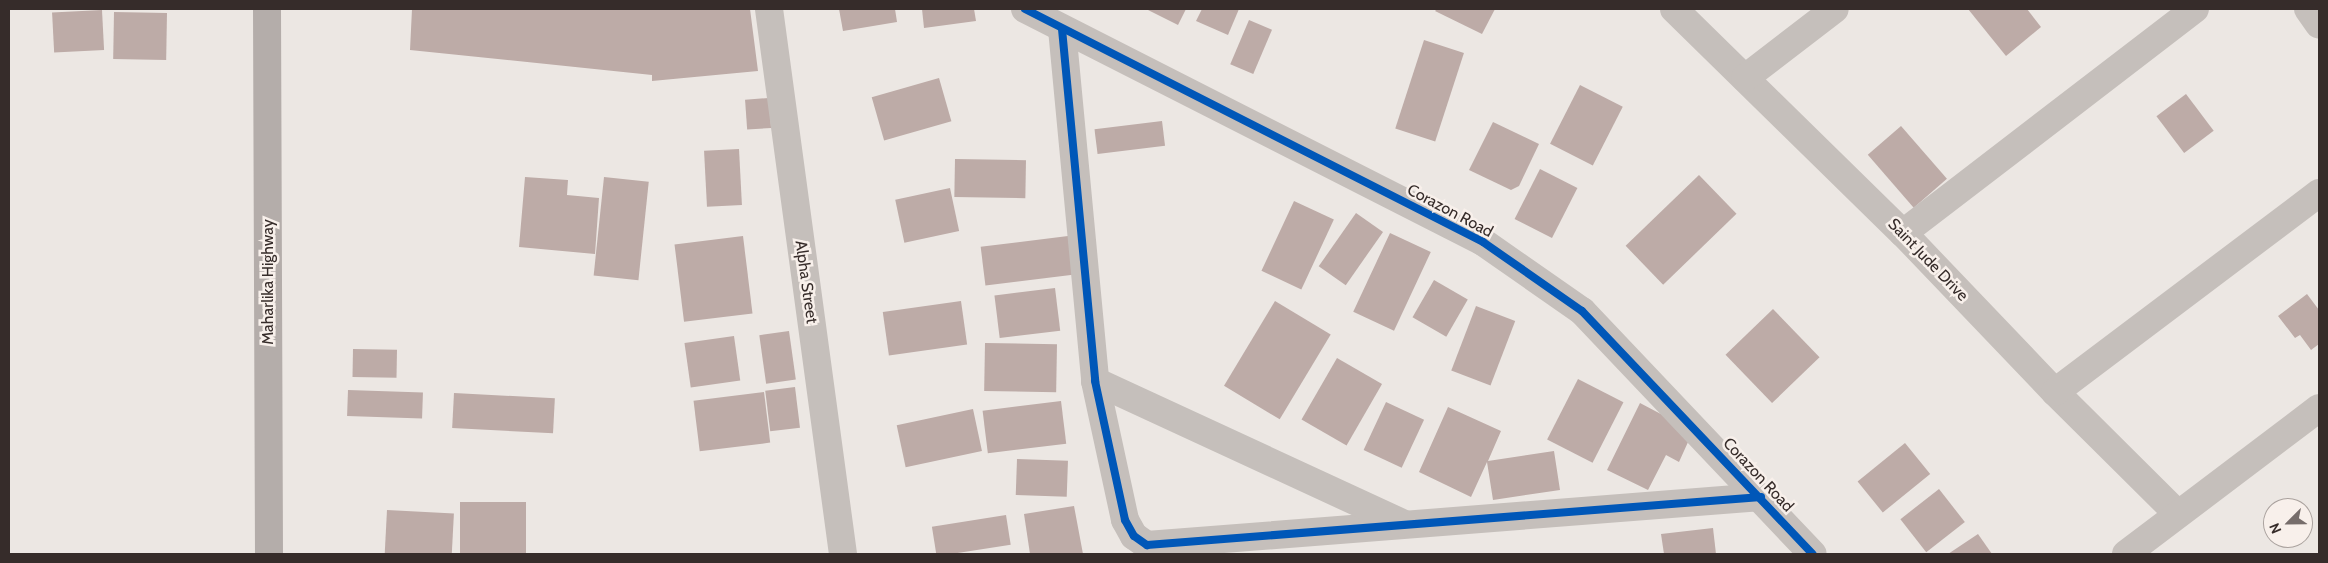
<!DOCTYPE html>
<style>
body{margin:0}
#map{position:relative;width:2328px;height:563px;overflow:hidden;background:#ece7e3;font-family:Cabin,sans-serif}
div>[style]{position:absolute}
.building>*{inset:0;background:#bdaba7;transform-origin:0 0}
.minor>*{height:28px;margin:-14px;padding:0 14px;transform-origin:14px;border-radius:14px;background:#c5bfbb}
.major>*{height:28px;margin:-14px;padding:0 14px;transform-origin:14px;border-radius:14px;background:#b4adaa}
.cycleway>*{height:8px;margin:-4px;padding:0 4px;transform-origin:4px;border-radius:4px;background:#0057b8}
span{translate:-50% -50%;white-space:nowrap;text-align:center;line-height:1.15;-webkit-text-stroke:5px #f8f0eb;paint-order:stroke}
.street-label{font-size:16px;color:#362c2a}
.frame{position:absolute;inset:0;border:10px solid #362c2a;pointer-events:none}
.north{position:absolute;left:2263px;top:498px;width:50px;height:50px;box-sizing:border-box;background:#f8f0eb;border:1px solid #aaa29e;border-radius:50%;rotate:247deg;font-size:14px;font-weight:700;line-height:20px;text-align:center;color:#362c2a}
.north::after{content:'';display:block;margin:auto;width:18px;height:22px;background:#766d6b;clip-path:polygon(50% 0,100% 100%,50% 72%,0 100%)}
</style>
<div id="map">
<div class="building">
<i style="clip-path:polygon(412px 9px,750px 9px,758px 71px,652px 81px,652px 75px,410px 50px)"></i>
<i style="clip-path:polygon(839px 9px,895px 9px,897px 22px,843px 31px)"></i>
<i style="clip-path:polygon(922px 9px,974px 9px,976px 21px,924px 28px)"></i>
<i style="clip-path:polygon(1146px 9px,1186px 9px,1178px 25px)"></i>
<i style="clip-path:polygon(1202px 9px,1239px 9px,1228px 35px,1196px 21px)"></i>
<i style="clip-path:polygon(1437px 9px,1495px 9px,1482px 34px,1435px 11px)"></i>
<i style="clip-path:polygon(1968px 9px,2027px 9px,2041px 27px,2006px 56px)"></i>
<i style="left:102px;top:10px;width:40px;height:50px;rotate:87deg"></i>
<i style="left:114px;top:12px;width:53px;height:47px;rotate:1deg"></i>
<i style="left:1249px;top:20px;width:25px;height:48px;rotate:23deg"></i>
<i style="left:1424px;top:40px;width:42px;height:93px;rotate:18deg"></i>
<i style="left:939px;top:78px;width:45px;height:70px;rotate:74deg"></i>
<i style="left:1580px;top:85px;width:48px;height:66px;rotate:27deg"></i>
<i style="left:2186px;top:94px;width:46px;height:37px;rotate:53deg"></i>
<i style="left:769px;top:98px;width:30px;height:24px;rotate:86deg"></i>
<i style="left:1162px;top:121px;width:25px;height:68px;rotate:83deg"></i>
<i style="clip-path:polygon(1493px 122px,1539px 144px,1519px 186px,1511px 190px,1469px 170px)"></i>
<i style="left:1901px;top:126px;width:70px;height:44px;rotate:49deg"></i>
<i style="left:739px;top:149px;width:56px;height:35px;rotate:87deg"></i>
<i style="left:955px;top:159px;width:71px;height:38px;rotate:1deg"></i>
<i style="left:1540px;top:169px;width:42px;height:56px;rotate:27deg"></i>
<i style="left:1699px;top:175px;width:54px;height:102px;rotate:46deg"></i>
<i style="clip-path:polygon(525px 177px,568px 180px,567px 195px,599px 198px,595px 254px,519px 247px)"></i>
<i style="left:604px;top:177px;width:45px;height:99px;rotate:6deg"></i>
<i style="left:950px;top:188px;width:44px;height:56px;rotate:78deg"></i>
<i style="left:1294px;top:201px;width:44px;height:77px;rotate:25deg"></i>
<i style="left:1356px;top:213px;width:33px;height:65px;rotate:35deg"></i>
<i style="left:1390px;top:233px;width:45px;height:87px;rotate:25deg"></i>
<i style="left:743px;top:236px;width:78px;height:69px;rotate:83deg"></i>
<i style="left:1068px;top:236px;width:39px;height:88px;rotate:83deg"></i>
<i style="left:1434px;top:280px;width:39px;height:43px;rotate:30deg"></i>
<i style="left:1055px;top:288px;width:43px;height:61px;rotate:83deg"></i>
<i style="clip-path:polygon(2307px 294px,2319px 310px,2319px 344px,2311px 350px,2300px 335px,2295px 338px,2278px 316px)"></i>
<i style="left:961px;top:301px;width:44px;height:79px;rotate:82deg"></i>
<i style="left:1275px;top:301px;width:65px;height:99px;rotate:31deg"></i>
<i style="left:1476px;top:306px;width:42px;height:69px;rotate:21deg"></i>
<i style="left:1773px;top:309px;width:67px;height:66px;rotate:46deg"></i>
<i style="left:789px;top:331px;width:49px;height:30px;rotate:82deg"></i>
<i style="left:734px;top:336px;width:45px;height:50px;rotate:82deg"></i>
<i style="left:985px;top:343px;width:72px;height:48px;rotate:1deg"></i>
<i style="left:353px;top:349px;width:44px;height:28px;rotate:1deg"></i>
<i style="left:1337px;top:358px;width:52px;height:71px;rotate:30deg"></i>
<i style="left:1578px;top:379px;width:51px;height:68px;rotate:27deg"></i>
<i style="left:795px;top:387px;width:41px;height:30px;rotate:83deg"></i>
<i style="left:348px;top:390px;width:75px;height:26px;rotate:2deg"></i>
<i style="left:764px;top:392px;width:51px;height:71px;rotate:83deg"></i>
<i style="left:454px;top:393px;width:101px;height:35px;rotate:3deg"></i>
<i style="left:1061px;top:401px;width:43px;height:79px;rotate:83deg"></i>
<i style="left:1386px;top:402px;width:42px;height:53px;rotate:25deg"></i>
<i style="clip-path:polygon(1640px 403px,1693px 431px,1679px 462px,1666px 455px,1648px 490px,1607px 470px)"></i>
<i style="clip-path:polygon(1448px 407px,1501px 431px,1488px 461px,1554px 451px,1560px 490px,1493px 500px,1487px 462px,1471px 497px,1419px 472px)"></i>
<i style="left:973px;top:409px;width:43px;height:78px;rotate:78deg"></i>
<i style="left:1905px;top:443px;width:40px;height:61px;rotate:51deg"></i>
<i style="left:1017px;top:459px;width:51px;height:36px;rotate:2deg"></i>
<i style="left:1939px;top:489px;width:42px;height:49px;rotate:52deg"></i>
<i style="left:460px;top:502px;width:66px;height:52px"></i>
<i style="clip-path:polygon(1074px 506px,1083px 554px,1030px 554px,1024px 514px)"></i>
<i style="left:387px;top:510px;width:67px;height:44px;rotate:3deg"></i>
<i style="left:1006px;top:515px;width:30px;height:75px;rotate:81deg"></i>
<i style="clip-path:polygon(1713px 528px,1716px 554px,1664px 554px,1661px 534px)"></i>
<i style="clip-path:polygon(1978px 534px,1992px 554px,1948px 554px)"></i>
</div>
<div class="minor">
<i style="left:769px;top:9px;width:550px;rotate:82.27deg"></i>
<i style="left:1025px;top:9px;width:514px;rotate:26.96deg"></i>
<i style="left:1483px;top:242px;width:121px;rotate:34.9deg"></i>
<i style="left:1582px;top:311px;width:335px;rotate:46.5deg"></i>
<i style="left:1674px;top:9px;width:320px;rotate:44.4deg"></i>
<i style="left:1903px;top:233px;width:220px;rotate:46.3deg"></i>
<i style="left:2055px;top:392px;width:173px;rotate:44.8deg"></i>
<i style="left:2308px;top:9px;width:19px;rotate:55deg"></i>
<i style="left:1062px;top:29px;width:354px;rotate:84.6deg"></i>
<i style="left:1095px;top:381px;width:142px;rotate:77.8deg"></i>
<i style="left:1125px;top:520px;width:18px;rotate:61deg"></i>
<i style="left:1134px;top:536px;width:16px;rotate:35deg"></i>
<i style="left:1147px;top:545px;width:616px;rotate:-4.47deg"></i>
<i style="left:1745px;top:78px;width:113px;rotate:-37.5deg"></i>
<i style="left:1903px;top:233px;width:368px;rotate:-37.5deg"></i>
<i style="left:1095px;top:381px;width:340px;rotate:24.8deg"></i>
<i style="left:2055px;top:392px;width:331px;rotate:-37deg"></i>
<i style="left:2126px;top:554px;width:242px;rotate:-37.1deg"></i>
</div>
<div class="major">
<i style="left:267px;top:9px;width:545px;rotate:89.79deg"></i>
</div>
<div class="cycleway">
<i style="left:1025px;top:9px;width:514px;rotate:26.96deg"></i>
<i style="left:1483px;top:242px;width:121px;rotate:34.9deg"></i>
<i style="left:1582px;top:311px;width:335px;rotate:46.5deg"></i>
<i style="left:1062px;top:29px;width:354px;rotate:84.6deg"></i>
<i style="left:1095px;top:381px;width:142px;rotate:77.8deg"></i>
<i style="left:1125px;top:520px;width:18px;rotate:61deg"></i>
<i style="left:1134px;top:536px;width:16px;rotate:35deg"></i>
<i style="left:1147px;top:545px;width:616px;rotate:-4.47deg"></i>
</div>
<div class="street-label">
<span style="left:1450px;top:211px;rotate:28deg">Corazon Road</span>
<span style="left:1928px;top:260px;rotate:46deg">Saint Jude Drive</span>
<span style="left:268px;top:282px;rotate:-90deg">Maharlika Highway</span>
<span style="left:806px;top:282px;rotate:82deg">Alpha Street</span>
<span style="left:1758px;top:475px;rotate:47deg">Corazon Road</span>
</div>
<div class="frame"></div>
<div class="north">N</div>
</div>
